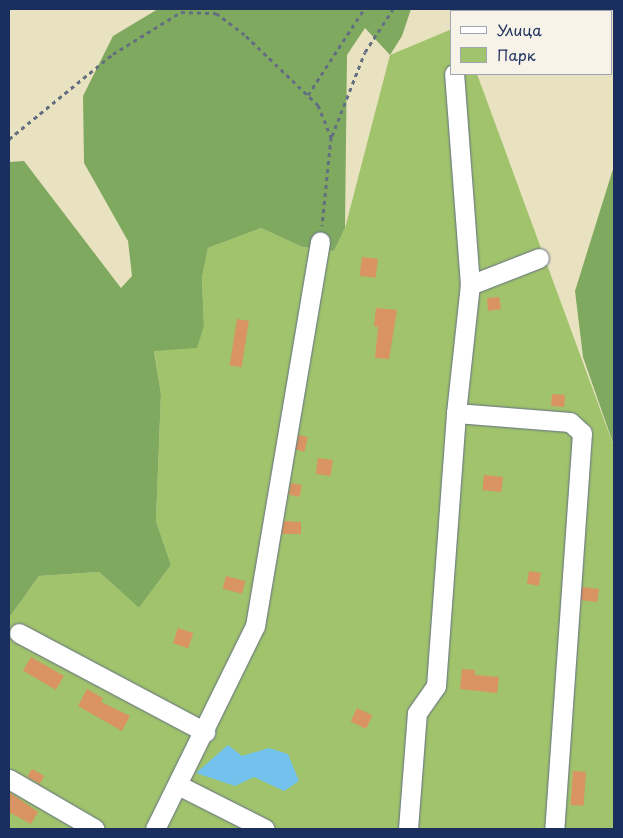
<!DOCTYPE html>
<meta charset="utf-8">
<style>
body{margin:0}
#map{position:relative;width:623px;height:838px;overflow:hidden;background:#e8e2c1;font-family:"Playpen Sans",sans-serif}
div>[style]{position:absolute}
.green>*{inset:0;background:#a1c36c}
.forest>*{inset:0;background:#80a960}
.water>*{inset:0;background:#71c1ec}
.building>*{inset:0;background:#da9362;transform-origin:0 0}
.path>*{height:3px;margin-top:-1.5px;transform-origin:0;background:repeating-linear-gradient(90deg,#636e81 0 4px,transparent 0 8px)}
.roads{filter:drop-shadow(0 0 1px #636e81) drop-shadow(0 0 1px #636e81)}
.minor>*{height:19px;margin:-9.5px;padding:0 9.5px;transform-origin:9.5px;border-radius:9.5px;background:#fff}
span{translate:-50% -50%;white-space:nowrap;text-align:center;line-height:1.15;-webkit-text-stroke:4px #f7f3e8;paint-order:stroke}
.frame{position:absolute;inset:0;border:10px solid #1b2f5e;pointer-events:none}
.legend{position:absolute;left:450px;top:10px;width:162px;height:65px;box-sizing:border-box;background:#f7f3e8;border:1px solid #9fa5b1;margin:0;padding:6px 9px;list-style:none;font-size:15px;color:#1b2f5e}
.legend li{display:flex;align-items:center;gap:10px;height:25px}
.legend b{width:25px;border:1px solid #9fa5b1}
</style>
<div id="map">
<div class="green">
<i style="clip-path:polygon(452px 29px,452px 74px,477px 74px,614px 447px,614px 829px,9px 829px,9px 618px,39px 576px,99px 572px,139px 608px,171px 565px,156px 521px,161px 394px,154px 350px,204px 326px,202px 278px,208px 248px,261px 228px,302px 247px,334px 251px,345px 228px,390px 55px)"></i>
</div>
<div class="forest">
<i style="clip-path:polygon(158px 9px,411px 9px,402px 36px,390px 55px,365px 28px,347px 55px,345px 228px,334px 251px,302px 247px,261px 228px,208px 248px,202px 278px,204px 326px,197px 348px,154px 351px,161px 394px,156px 521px,171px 565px,139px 608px,99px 572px,39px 576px,9px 618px,9px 162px,24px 161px,121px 288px,132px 276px,128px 241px,84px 163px,83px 96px,113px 36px)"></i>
<i style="clip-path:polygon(614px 166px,614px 446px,583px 357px,575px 291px)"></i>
</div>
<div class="water">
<i style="clip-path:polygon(228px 745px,242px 756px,269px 748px,288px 754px,299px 781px,284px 791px,254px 777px,235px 786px,196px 773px)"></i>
</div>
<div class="building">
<i style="left:362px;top:257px;width:16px;height:19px;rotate:7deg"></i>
<i style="clip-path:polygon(499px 297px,501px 309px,488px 311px,487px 298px)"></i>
<i style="clip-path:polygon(376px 308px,397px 310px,389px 359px,375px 358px,378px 327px,374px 326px)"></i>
<i style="left:237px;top:319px;width:12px;height:47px;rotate:9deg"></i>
<i style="left:552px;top:394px;width:13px;height:12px;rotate:4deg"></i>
<i style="left:299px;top:435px;width:9px;height:15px;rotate:13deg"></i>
<i style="left:318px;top:458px;width:15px;height:16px;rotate:8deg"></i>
<i style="left:484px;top:475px;width:19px;height:15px;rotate:6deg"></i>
<i style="left:291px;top:483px;width:11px;height:12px;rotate:10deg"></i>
<i style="clip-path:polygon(284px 521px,301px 522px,301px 534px,282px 534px)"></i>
<i style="left:529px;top:571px;width:12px;height:13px;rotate:9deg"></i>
<i style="left:226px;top:576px;width:20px;height:13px;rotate:15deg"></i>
<i style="left:582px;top:587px;width:17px;height:13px;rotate:7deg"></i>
<i style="left:178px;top:628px;width:16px;height:16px;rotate:18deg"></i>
<i style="left:31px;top:657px;width:38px;height:16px;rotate:30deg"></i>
<i style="clip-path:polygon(462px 669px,475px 670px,475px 675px,499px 677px,497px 693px,460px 689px)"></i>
<i style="clip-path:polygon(87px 689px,103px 698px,101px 702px,130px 716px,122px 731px,78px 706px)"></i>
<i style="left:357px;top:708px;width:17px;height:15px;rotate:25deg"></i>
<i style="left:32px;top:769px;width:14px;height:9px;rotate:30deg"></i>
<i style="left:573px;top:771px;width:13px;height:34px;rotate:4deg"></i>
<i style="clip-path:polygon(9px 792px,38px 812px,31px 824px,9px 812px)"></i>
</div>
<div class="path">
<i style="left:308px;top:95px;width:103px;rotate:-56.9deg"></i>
<i style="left:332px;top:136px;width:90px;rotate:-68.6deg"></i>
<i style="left:365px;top:52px;width:51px;rotate:-56.9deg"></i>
<i style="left:9px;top:139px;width:134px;rotate:-39.3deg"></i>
<i style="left:113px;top:54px;width:80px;rotate:-31.7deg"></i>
<i style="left:181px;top:12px;width:35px;rotate:2deg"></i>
<i style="left:216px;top:13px;width:38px;rotate:37deg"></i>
<i style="left:246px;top:36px;width:100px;rotate:43.8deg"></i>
<i style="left:318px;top:105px;width:35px;rotate:68deg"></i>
<i style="left:331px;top:137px;width:89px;rotate:95.8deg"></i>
</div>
<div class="roads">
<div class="minor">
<i style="left:470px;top:285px;width:74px;rotate:-21.4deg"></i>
<i style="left:456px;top:413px;width:114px;rotate:4.5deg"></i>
<i style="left:570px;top:422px;width:16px;rotate:43deg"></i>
<i style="left:582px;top:433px;width:397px;rotate:94deg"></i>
<i style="left:19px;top:633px;width:211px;rotate:28deg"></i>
<i style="left:9px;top:779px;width:99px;rotate:30.2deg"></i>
<i style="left:178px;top:785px;width:97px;rotate:26.8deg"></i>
<i style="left:155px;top:829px;width:226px;rotate:-63.8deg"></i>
<i style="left:255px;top:626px;width:390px;rotate:-80.4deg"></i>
<i style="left:408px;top:829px;width:116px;rotate:-85.6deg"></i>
<i style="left:417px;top:713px;width:33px;rotate:-55deg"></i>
<i style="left:436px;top:686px;width:274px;rotate:-85.8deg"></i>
<i style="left:456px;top:413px;width:129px;rotate:-83.8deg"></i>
<i style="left:470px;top:285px;width:212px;rotate:-94.3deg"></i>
</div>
</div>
<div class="frame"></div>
<ul class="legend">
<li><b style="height:6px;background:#fff"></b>Улица</li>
<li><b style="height:14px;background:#a1c36c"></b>Парк</li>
</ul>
</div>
